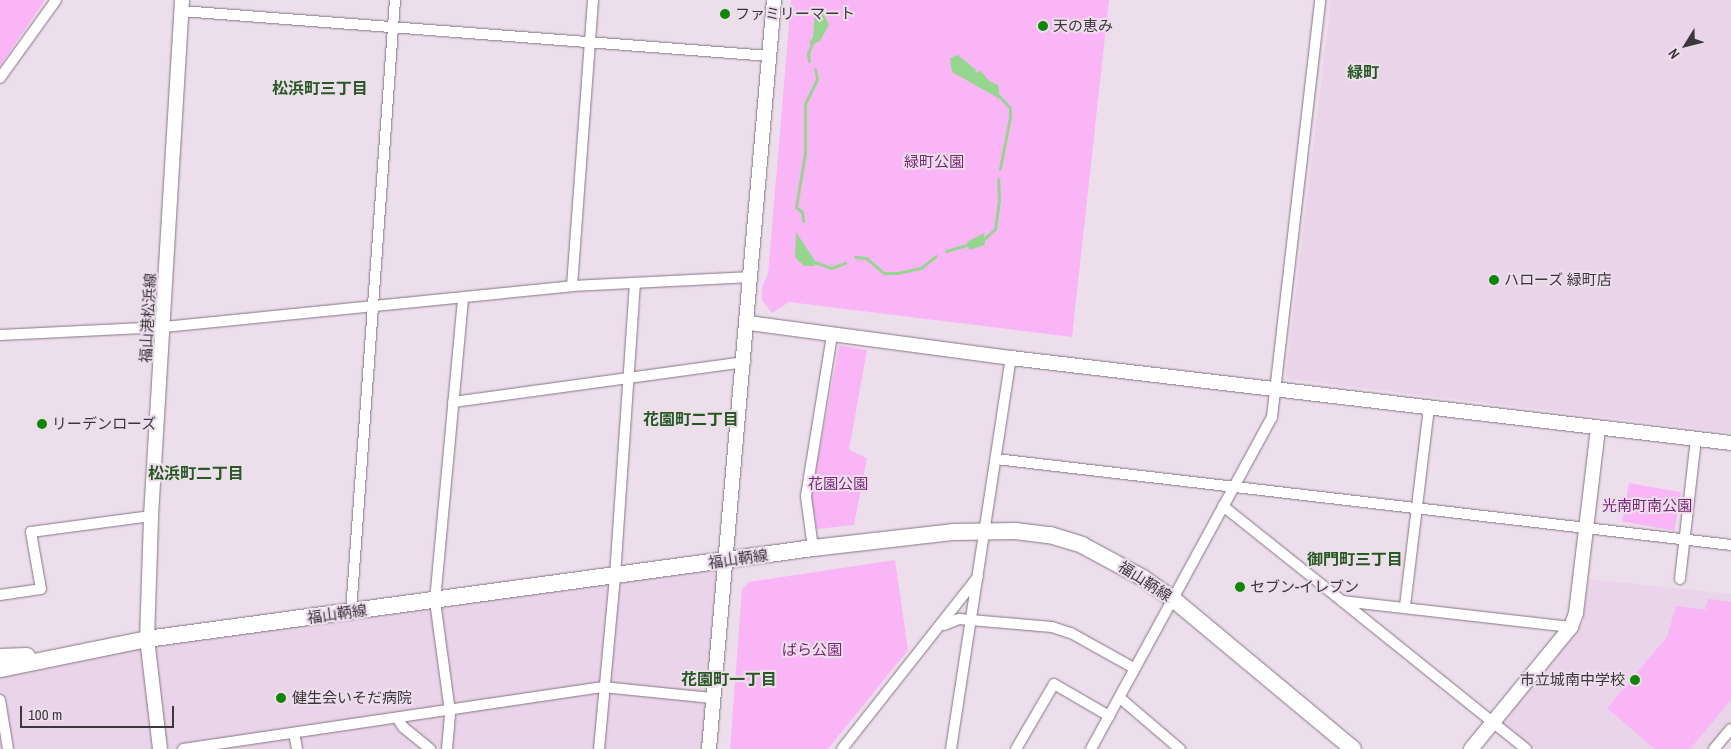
<!DOCTYPE html>
<meta charset="utf-8">
<style>
body{margin:0}
#map{position:relative;width:1731px;height:749px;overflow:hidden;background:#eddeec;font-family:"Archivo Narrow","Noto Sans JP",sans-serif}
div>[style]{position:absolute}
.built>*{inset:0;background:#ead4e9}
.green>*{inset:0;background:#fab5f7;transform-origin:0 0}
.water>*{inset:0;background:#95d68e}
.stream>*{height:3px;margin:-1.5px;padding:0 1.5px;transform-origin:1.5px;border-radius:1.5px;background:#95d68e}
.roads{filter:drop-shadow(0 0 1px #847683) drop-shadow(0 0 1px #847683)}
.street>*{height:10px;margin:-5px;padding:0 5px;transform-origin:5px;border-radius:5px;background:#fff}
.secondary>*{height:14px;margin:-7px;padding:0 7px;transform-origin:7px;border-radius:7px;background:#fff}
.primary>*{height:16px;margin:-8px;padding:0 8px;transform-origin:8px;border-radius:8px;background:#fff}
.dots>*{width:14px;height:14px;translate:-50% -50%;box-sizing:border-box;border:2px solid #eddeec;border-radius:50%}
span{translate:-50% -50%;white-space:nowrap;text-align:center;line-height:1.15;-webkit-text-stroke:4px #eddeec;paint-order:stroke}
.poi-label{font-size:15px;color:#3d373d}
.left{translate:0 -50%;text-align:left}
.right{translate:-100% -50%;text-align:right}
.park-label{font-size:15px;color:#782777}
.street-label{font-size:15px;color:#3d373d}
.neighbourhood-label{font-size:16px;color:#265822;font-weight:700}
.north{position:absolute;left:1661px;top:20px;width:50px;height:50px;-webkit-text-stroke:4px #eddeec;paint-order:stroke;rotate:234deg;font-size:14px;font-weight:700;line-height:20px;text-align:center;color:#3d373d}
.north::after{content:'';display:block;margin:auto;width:18px;height:22px;background:#3d373d;clip-path:polygon(50% 0,100% 100%,50% 72%,0 100%)}
.scale{position:absolute;left:20px;top:706px;width:154px;height:22px;box-sizing:border-box;border:2px solid #3d373d;border-top:0;padding-left:6px;font-size:15px;line-height:18px;white-space:nowrap;color:#3d373d;-webkit-text-stroke:4px #eddeec;paint-order:stroke}
</style>
<div id="map">
<div class="built">
<i style="clip-path:polygon(1331px 0,1731px 0,1731px 433px,1288px 379px,1286px 373px)"></i>
<i style="clip-path:polygon(728px 563px,712px 749px,0 749px,0 662px)"></i>
<i style="clip-path:polygon(1588px 579px,1731px 594px,1731px 724px,1711px 749px,1532px 749px,1502px 724px,1583px 624px)"></i>
</div>
<div class="green">
<i style="clip-path:polygon(0 0,45px 0,0 66px)"></i>
<i style="clip-path:polygon(791px 0,1109px 0,1072px 337px,789px 302px,772px 313px,762px 300px,762px 287px,768px 274px)"></i>
<i style="clip-path:polygon(839px 345px,867px 350px,849px 450px,867px 458px,854px 525px,817px 529px,811px 497px)"></i>
<i style="left:1629px;top:483px;width:53px;height:39px;rotate:10deg"></i>
<i style="clip-path:polygon(895px 560px,908px 650px,828px 749px,730px 749px,742px 589px,749px 582px)"></i>
<i style="clip-path:polygon(1708px 599px,1731px 602px,1731px 700px,1690px 749px,1655px 749px,1607px 708px,1667px 637px,1676px 606px,1705px 610px)"></i>
</div>
<div class="water">
<i style="clip-path:polygon(815px 11px,823px 11px,829px 25px,820px 41px,811px 45px,809px 43px,813px 37px)"></i>
<i style="clip-path:polygon(958px 55px,976px 70px,975px 73px,981px 71px,989px 81px,998px 85px,1000px 99px,952px 72px,950px 58px)"></i>
<i style="clip-path:polygon(796px 232px,815px 261px,815px 266px,804px 266px,795px 257px)"></i>
<i style="clip-path:polygon(984px 233px,985px 245px,969px 250px,967px 242px)"></i>
</div>
<div class="stream">
<i style="left:809px;top:61px;width:8px;rotate:-97deg"></i>
<i style="left:808px;top:53px;width:13px;rotate:-67deg"></i>
<i style="left:999px;top:96px;width:16px;rotate:47deg"></i>
<i style="left:1010px;top:108px;width:9px;rotate:90deg"></i>
<i style="left:1010px;top:117px;width:53px;rotate:100.9deg"></i>
<i style="left:803px;top:221px;width:9px;rotate:-96deg"></i>
<i style="left:802px;top:212px;width:8px;rotate:-140deg"></i>
<i style="left:796px;top:207px;width:54px;rotate:-80.4deg"></i>
<i style="left:805px;top:154px;width:50px;rotate:-90deg"></i>
<i style="left:805px;top:104px;width:28px;rotate:-64deg"></i>
<i style="left:817px;top:79px;width:10px;rotate:-101deg"></i>
<i style="left:983px;top:240px;width:16px;rotate:-43deg"></i>
<i style="left:995px;top:229px;width:27px;rotate:-82deg"></i>
<i style="left:999px;top:202px;width:23px;rotate:-92deg"></i>
<i style="left:946px;top:251px;width:25px;rotate:-16deg"></i>
<i style="left:855px;top:257px;width:11px;rotate:5deg"></i>
<i style="left:866px;top:258px;width:23px;rotate:40deg"></i>
<i style="left:884px;top:273px;width:13px"></i>
<i style="left:897px;top:273px;width:25px;rotate:-12deg"></i>
<i style="left:921px;top:268px;width:19px;rotate:-39deg"></i>
<i style="left:812px;top:261px;width:20px;rotate:20deg"></i>
<i style="left:831px;top:268px;width:15px;rotate:-20deg"></i>
</div>
<div class="roads">
<div class="street">
<i style="left:181px;top:11px;width:591px;rotate:4.37deg"></i>
<i style="left:0;top:78px;width:96px;rotate:-54.3deg"></i>
<i style="left:572px;top:286px;width:287px;rotate:-85.8deg"></i>
<i style="left:0;top:335px;width:164px;rotate:-2.8deg"></i>
<i style="left:164px;top:327px;width:410px;rotate:-5.7deg"></i>
<i style="left:572px;top:286px;width:180px;rotate:-2.9deg"></i>
<i style="left:453px;top:402px;width:295px;rotate:-7.8deg"></i>
<i style="left:996px;top:459px;width:740px;rotate:6.67deg"></i>
<i style="left:1223px;top:506px;width:152px;rotate:38.6deg"></i>
<i style="left:1342px;top:601px;width:230px;rotate:6.5deg"></i>
<i style="left:813px;top:548px;width:52px;rotate:-97.7deg"></i>
<i style="left:806px;top:496px;width:163px;rotate:-80.8deg"></i>
<i style="left:1680px;top:579px;width:142px;rotate:-83.5deg"></i>
<i style="left:0;top:595px;width:41px;rotate:-8.3deg"></i>
<i style="left:41px;top:589px;width:58px;rotate:-100deg"></i>
<i style="left:31px;top:532px;width:121px;rotate:-7.6deg"></i>
<i style="left:1342px;top:601px;width:236px;rotate:38.8deg"></i>
<i style="left:1405px;top:606px;width:200px;rotate:-83.1deg"></i>
<i style="left:351px;top:612px;width:614px;rotate:-85.89deg"></i>
<i style="left:944px;top:625px;width:16px;rotate:-22deg"></i>
<i style="left:959px;top:619px;width:93px;rotate:4.9deg"></i>
<i style="left:1052px;top:627px;width:20px;rotate:18deg"></i>
<i style="left:1071px;top:633px;width:72px;rotate:29.1deg"></i>
<i style="left:1120px;top:698px;width:79px;rotate:40.4deg"></i>
<i style="left:0;top:700px;width:50px;rotate:80.7deg"></i>
<i style="left:398px;top:719px;width:9px;rotate:58deg"></i>
<i style="left:403px;top:727px;width:35px;rotate:39deg"></i>
<i style="left:294px;top:733px;width:16px;rotate:79deg"></i>
<i style="left:183px;top:749px;width:425px;rotate:-8.4deg"></i>
<i style="left:603px;top:687px;width:109px;rotate:5.8deg"></i>
<i style="left:447px;top:749px;width:37px;rotate:-85deg"></i>
<i style="left:450px;top:712px;width:112px;rotate:-97.7deg"></i>
<i style="left:435px;top:601px;width:304px;rotate:-84.7deg"></i>
<i style="left:599px;top:749px;width:174px;rotate:-84.7deg"></i>
<i style="left:615px;top:576px;width:294px;rotate:-86.1deg"></i>
<i style="left:842px;top:749px;width:219px;rotate:-51.7deg"></i>
<i style="left:951px;top:749px;width:396px;rotate:-81.3deg"></i>
<i style="left:1016px;top:749px;width:75px;rotate:-59.7deg"></i>
<i style="left:1054px;top:684px;width:64px;rotate:30.2deg"></i>
<i style="left:1091px;top:749px;width:378px;rotate:-61.4deg"></i>
<i style="left:1272px;top:417px;width:420px;rotate:-83.4deg"></i>
<i style="left:1714px;top:749px;width:26px;rotate:-50deg"></i>
</div>
<div class="secondary">
<i style="left:749px;top:323px;width:264px;rotate:7.6deg"></i>
<i style="left:1011px;top:358px;width:725px;rotate:6.73deg"></i>
<i style="left:160px;top:749px;width:111px;rotate:-96.7deg"></i>
<i style="left:147px;top:639px;width:123px;rotate:-88.1deg"></i>
<i style="left:151px;top:516px;width:517px;rotate:-86.56deg"></i>
<i style="left:709px;top:749px;width:752px;rotate:-85.04deg"></i>
<i style="left:1471px;top:749px;width:158px;rotate:-50.7deg"></i>
<i style="left:1571px;top:627px;width:15px;rotate:-70deg"></i>
<i style="left:1576px;top:613px;width:186px;rotate:-83.2deg"></i>
</div>
<div class="primary">
<i style="left:0;top:657px;width:27px;rotate:-2deg"></i>
<i style="left:0;top:669px;width:150px;rotate:-11.5deg"></i>
<i style="left:147px;top:639px;width:672px;rotate:-7.78deg"></i>
<i style="left:813px;top:548px;width:142px;rotate:-6.5deg"></i>
<i style="left:954px;top:532px;width:61px;rotate:-0.9deg"></i>
<i style="left:1015px;top:531px;width:35px;rotate:7deg"></i>
<i style="left:1050px;top:535px;width:34px;rotate:17deg"></i>
<i style="left:1082px;top:545px;width:69px;rotate:28.4deg"></i>
<i style="left:1143px;top:578px;width:37px;rotate:35deg"></i>
<i style="left:1173px;top:599px;width:234px;rotate:39.8deg"></i>
</div>
</div>
<div class="dots">
<i style="left:725px;top:14px;background:#0f8705"></i>
<i style="left:1043px;top:26px;background:#0f8705"></i>
<i style="left:1494px;top:280px;background:#0f8705"></i>
<i style="left:42px;top:424px;background:#0f8705"></i>
<i style="left:1240px;top:587px;background:#0f8705"></i>
<i style="left:1635px;top:680px;background:#0f8705"></i>
<i style="left:281px;top:698px;background:#0f8705"></i>
</div>
<div class="poi-label">
<span class="left" style="left:735px;top:14px">ファミリーマート</span>
<span class="left" style="left:1053px;top:26px">天の恵み</span>
<span class="left" style="left:1504px;top:280px">ハローズ 緑町店</span>
<span class="left" style="left:52px;top:424px">リーデンローズ</span>
<span class="left" style="left:1250px;top:587px">セブン-イレブン</span>
<span class="right" style="left:1625px;top:680px">市立城南中学校</span>
<span class="left" style="left:292px;top:698px">健生会いそだ病院</span>
</div>
<div class="park-label">
<span style="left:934px;top:162px">緑町公園</span>
<span style="left:838px;top:484px">花園公園</span>
<span style="left:1647px;top:506px">光南町南公園</span>
<span style="left:812px;top:650px">ばら公園</span>
</div>
<div class="street-label">
<span style="left:148px;top:318px;rotate:-87deg">福山港松浜線</span>
<span style="left:738px;top:559px;rotate:-8deg">福山鞆線</span>
<span style="left:1145px;top:581px;rotate:33deg">福山鞆線</span>
<span style="left:337px;top:614px;rotate:-8deg">福山鞆線</span>
</div>
<div class="neighbourhood-label">
<span style="left:1363px;top:72px">緑町</span>
<span style="left:320px;top:88px">松浜町三丁目</span>
<span style="left:691px;top:419px">花園町二丁目</span>
<span style="left:196px;top:473px">松浜町二丁目</span>
<span style="left:1355px;top:559px">御門町三丁目</span>
<span style="left:729px;top:679px">花園町一丁目</span>
</div>
<div class="north">N</div>
<div class="scale">100 m</div>
</div>
